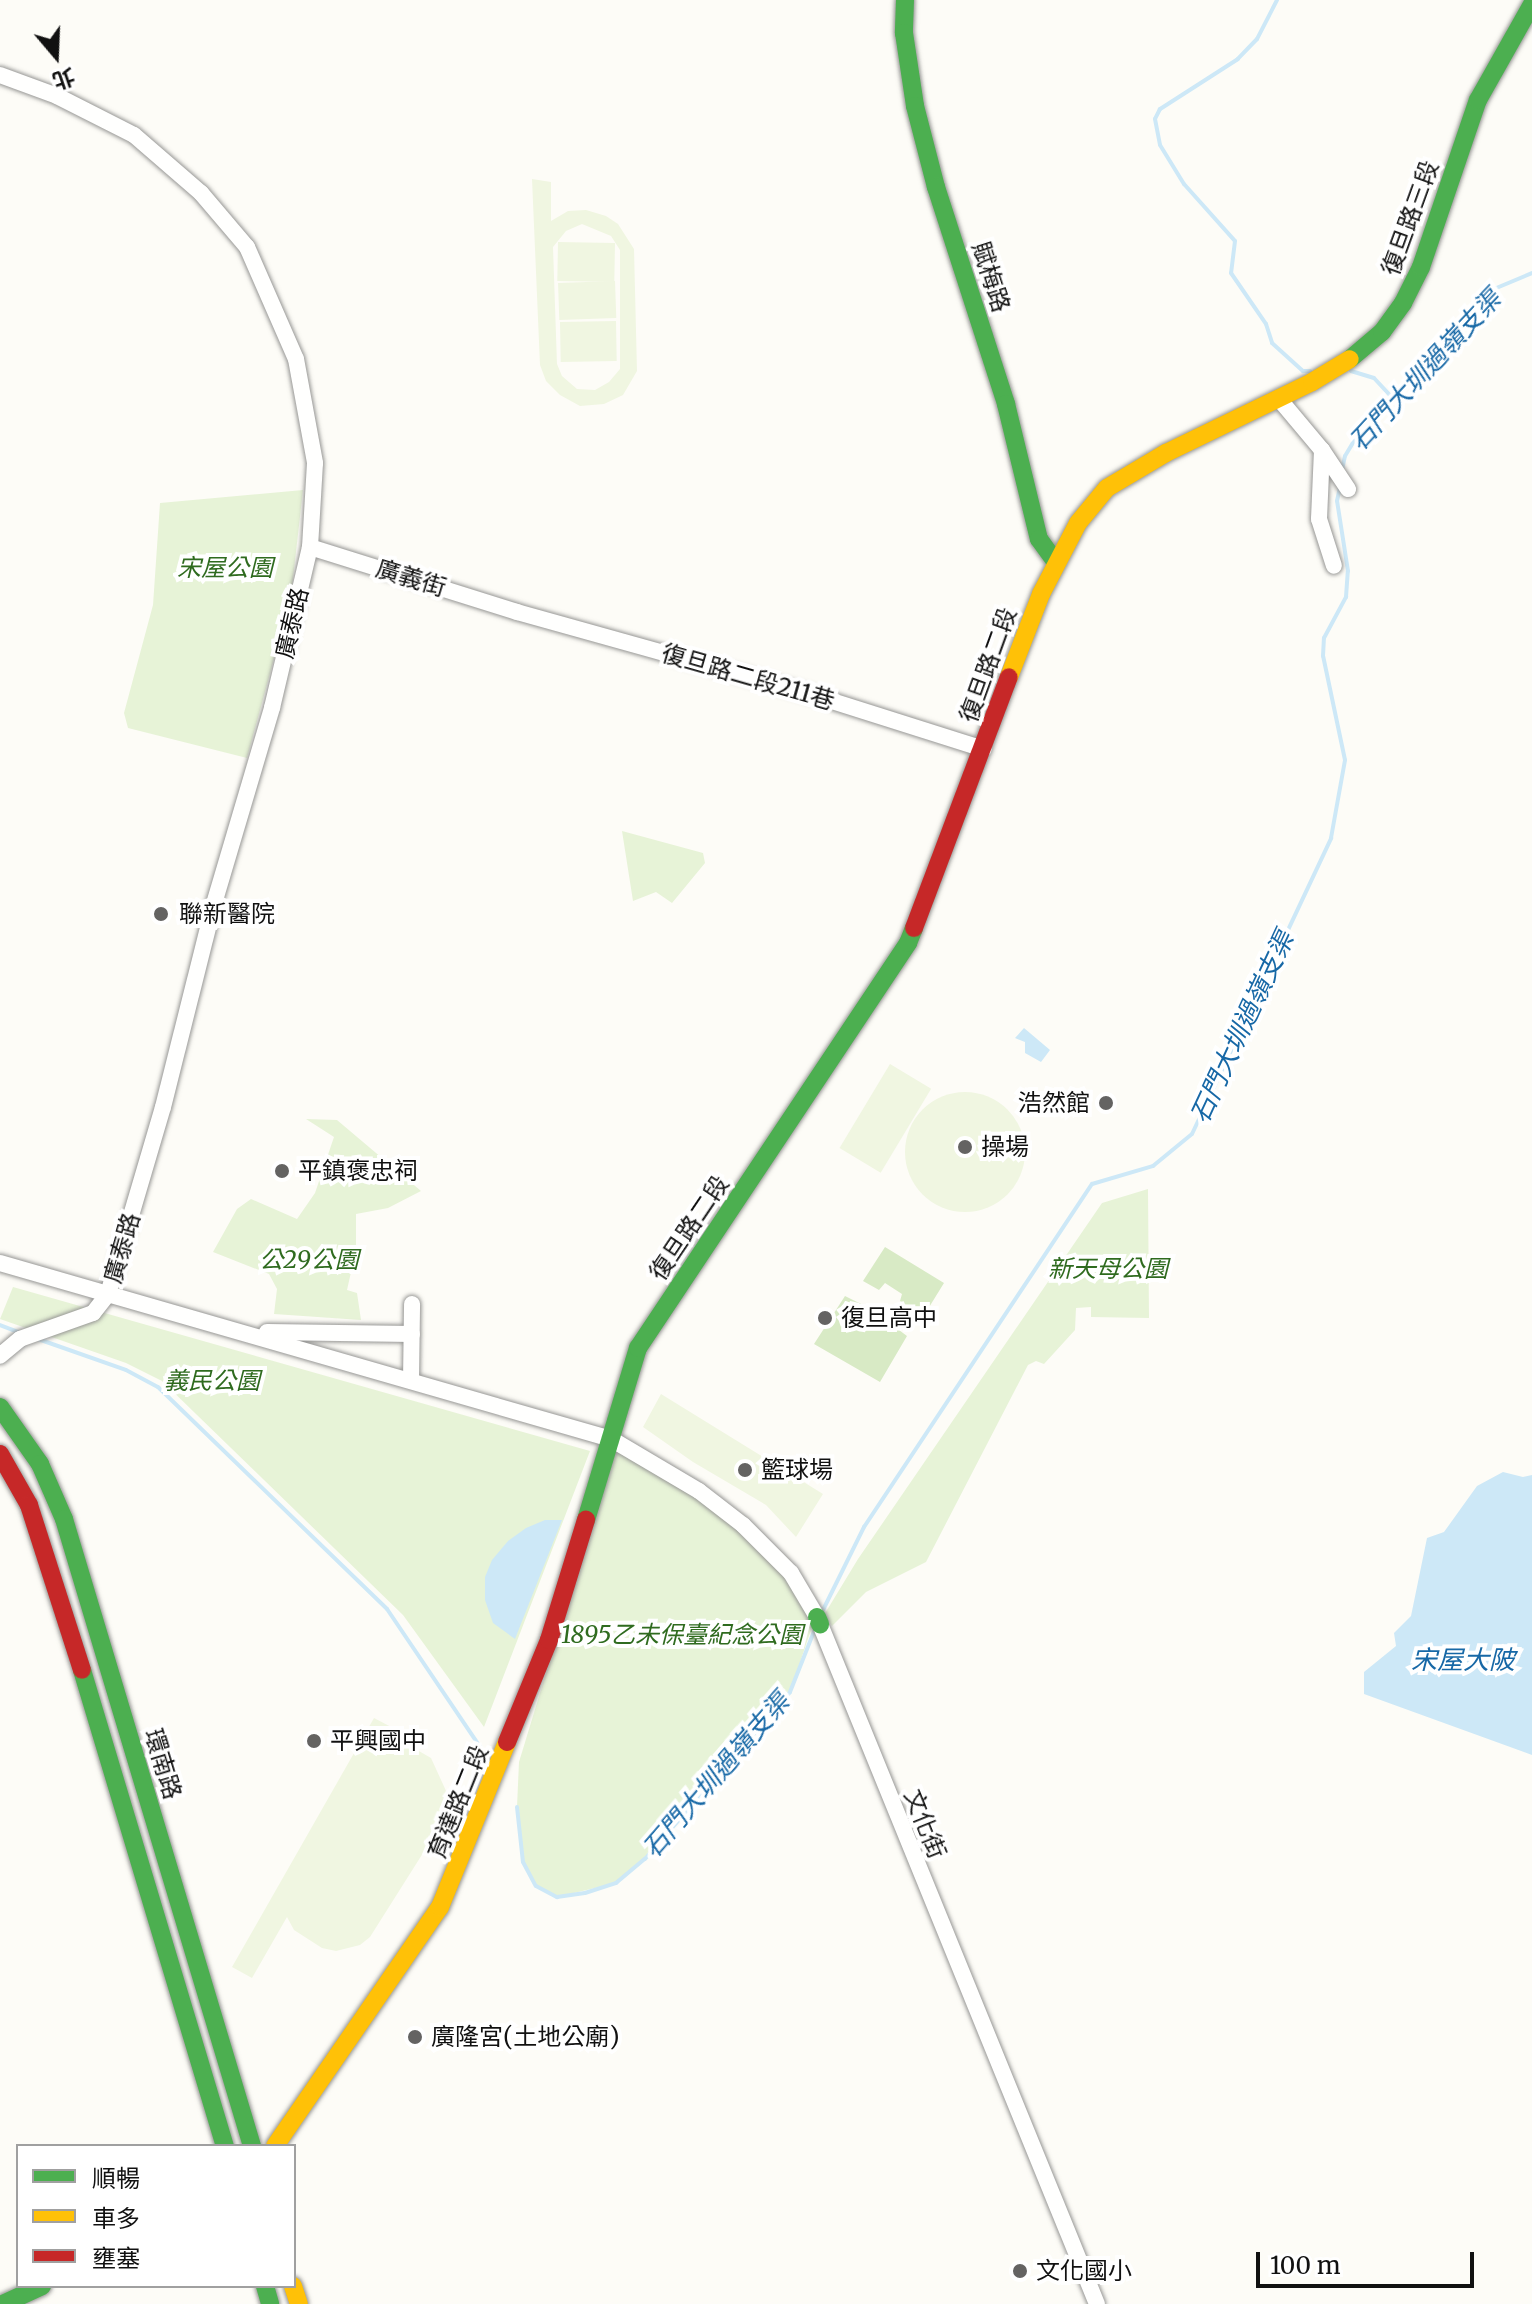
<!DOCTYPE html>
<meta charset="utf-8">
<style>
body{margin:0}
#map{position:relative;width:1532px;height:2304px;overflow:hidden;background:#fdfcf7;font-family:Merriweather,"Noto Sans TC",serif}
div>[style]{position:absolute}
.green>*{inset:0;background:#e7f3d7}
.forest>*{inset:0;background:#d8eac5}
.pitch>*{inset:0;background:#f0f6e1;transform-origin:0 0}
.round{border-radius:50%}
.water>*{inset:0;background:#cde8f7}
.stream>*{height:4px;margin:-2px;padding:0 2px;transform-origin:2px;border-radius:2px;background:#cde8f7}
.roads{filter:drop-shadow(0 0 2px #979795) drop-shadow(0 0 2px #979795)}
.street>*{height:16px;margin:-8px;padding:0 8px;transform-origin:8px;border-radius:8px;background:#fffffe}
.fast>*{height:18px;margin:-9px;padding:0 9px;transform-origin:9px;border-radius:9px;background:#4caf50}
.slow>*{height:18px;margin:-9px;padding:0 9px;transform-origin:9px;border-radius:9px;background:#ffc107}
.jam>*{height:18px;margin:-9px;padding:0 9px;transform-origin:9px;border-radius:9px;background:#c62828}
.dots>*{width:22px;height:22px;translate:-50% -50%;box-sizing:border-box;border:4px solid #fff;border-radius:50%}
span{translate:-50% -50%;white-space:nowrap;text-align:center;line-height:1.15;-webkit-text-stroke:8px #fff;paint-order:stroke}
.street-label{font-size:24px;color:#111}
.park-label{font-size:24px;color:#2f6b1f;font-style:italic}
.poi-label{font-size:24px;color:#111}
.left{translate:0 -50%;text-align:left}
.right{translate:-100% -50%;text-align:right}
.water-label{font-size:26px;color:#1768a6;font-style:italic}
.legend{position:absolute;left:16px;top:2144px;width:280px;height:144px;box-sizing:border-box;background:#fff;border:2px solid #a0a0a0;margin:0;padding:10px 14px;list-style:none;font-size:24px;color:#111}
.legend li{display:flex;align-items:center;gap:16px;height:40px}
.legend b{width:40px;border:2px solid #a0a0a0}
.north{position:absolute;left:16px;top:16px;width:80px;height:80px;-webkit-text-stroke:6px #fff;paint-order:stroke;rotate:161deg;font-size:22px;font-weight:700;line-height:32px;text-align:center;color:#111}
.north::after{content:'';display:block;margin:auto;width:28px;height:36px;background:#111;clip-path:polygon(50% 0,100% 100%,50% 72%,0 100%)}
.scale{position:absolute;left:1256px;top:2252px;width:218px;height:36px;box-sizing:border-box;border:4px solid #111;border-top:0;padding-left:10px;font-size:24px;line-height:28px;white-space:nowrap;color:#111;-webkit-text-stroke:6px #fff;paint-order:stroke}
</style>
<div id="map">
<div class="green">
<i style="clip-path:polygon(303px 490px,291px 596px,247px 758px,128px 728px,124px 713px,153px 605px,160px 503px)"></i>
<i style="clip-path:polygon(622px 831px,703px 853px,705px 863px,672px 903px,656px 892px,633px 901px)"></i>
<i style="clip-path:polygon(306px 1119px,337px 1120px,421px 1191px,388px 1208px,356px 1214px,356px 1250px,347px 1290px,357px 1293px,361px 1320px,274px 1314px,277px 1289px,269px 1274px,213px 1252px,237px 1209px,251px 1199px,297px 1219px,315px 1193px,334px 1137px)"></i>
<i style="clip-path:polygon(1148px 1189px,1149px 1318px,1091px 1317px,1091px 1307px,1076px 1308px,1075px 1330px,1044px 1364px,1036px 1361px,1028px 1365px,926px 1562px,866px 1592px,832px 1626px,824px 1615px,858px 1559px,1102px 1203px)"></i>
<i style="clip-path:polygon(13px 1287px,590px 1451px,484px 1727px,403px 1615px,162px 1381px,126px 1363px,0 1319px)"></i>
<i style="clip-path:polygon(614px 1450px,708px 1497px,791px 1573px,812px 1627px,790px 1692px,645px 1859px,616px 1883px,557px 1897px,536px 1886px,523px 1862px,517px 1807px,519px 1762px)"></i>
</div>
<div class="forest">
<i style="clip-path:polygon(885px 1247px,944px 1283px,923px 1317px,900px 1301px,902px 1294px,885px 1283px,879px 1290px,863px 1281px)"></i>
<i style="clip-path:polygon(845px 1296px,861px 1304px,860px 1316px,877px 1328px,887px 1321px,907px 1336px,880px 1382px,814px 1344px)"></i>
</div>
<div class="pitch">
<i style="clip-path:polygon(evenodd,532px 179px,551px 182px,551px 221px,568px 211px,586px 210px,606px 216px,618px 224px,634px 249px,637px 371px,623px 395px,604px 404px,580px 406px,560px 395px,546px 381px,540px 365px,532px 179px,582px 224px,611px 236px,620px 250px,620px 369px,609px 382px,595px 390px,577px 389px,562px 376px,557px 364px,553px 247px,566px 231px,582px 224px)"></i>
<i style="left:558px;top:242px;width:57px;height:39px;rotate:1deg"></i>
<i style="left:615px;top:281px;width:37px;height:57px;rotate:88deg"></i>
<i style="left:616px;top:321px;width:40px;height:56px;rotate:89deg"></i>
<i style="left:890px;top:1064px;width:48px;height:98px;rotate:31deg"></i>
<i class="round" style="left:905px;top:1092px;width:120px;height:120px"></i>
<i style="clip-path:polygon(661px 1394px,823px 1494px,796px 1537px,766px 1505px,693px 1462px,643px 1427px)"></i>
<i style="clip-path:polygon(374px 1718px,395px 1729px,388px 1741px,405px 1743px,431px 1758px,447px 1793px,442px 1823px,370px 1937px,360px 1945px,336px 1951px,322px 1948px,294px 1930px,287px 1917px,252px 1978px,232px 1967px)"></i>
</div>
<div class="water">
<i style="clip-path:polygon(1024px 1028px,1050px 1050px,1041px 1062px,1025px 1053px,1025px 1042px,1015px 1038px)"></i>
<i style="clip-path:polygon(1503px 1472px,1523px 1477px,1532px 1475px,1532px 1755px,1364px 1694px,1364px 1672px,1396px 1646px,1394px 1633px,1411px 1616px,1427px 1538px,1444px 1532px,1477px 1486px)"></i>
<i style="clip-path:polygon(545px 1520px,562px 1520px,515px 1639px,493px 1623px,485px 1600px,485px 1577px,492px 1560px,508px 1541px,526px 1528px)"></i>
</div>
<div class="stream">
<i style="left:1277px;top:0;width:44px;rotate:117.1deg"></i>
<i style="left:1257px;top:39px;width:28px;rotate:134deg"></i>
<i style="left:1238px;top:59px;width:93px;rotate:147.3deg"></i>
<i style="left:1160px;top:109px;width:11px;rotate:117deg"></i>
<i style="left:1155px;top:119px;width:26px;rotate:79deg"></i>
<i style="left:1160px;top:145px;width:46px;rotate:58.4deg"></i>
<i style="left:1184px;top:184px;width:76px;rotate:48.2deg"></i>
<i style="left:1235px;top:241px;width:32px;rotate:97deg"></i>
<i style="left:1231px;top:273px;width:62px;rotate:55.5deg"></i>
<i style="left:1266px;top:324px;width:20px;rotate:72deg"></i>
<i style="left:1272px;top:343px;width:42px;rotate:42.1deg"></i>
<i style="left:1303px;top:371px;width:7px"></i>
<i style="left:1351px;top:371px;width:24px;rotate:17deg"></i>
<i style="left:1374px;top:378px;width:26px;rotate:47deg"></i>
<i style="left:1342px;top:470px;width:14px;rotate:-78deg"></i>
<i style="left:1345px;top:456px;width:27px;rotate:-59deg"></i>
<i style="left:1359px;top:433px;width:197px;rotate:-46.8deg"></i>
<i style="left:1494px;top:289px;width:41px;rotate:-22.8deg"></i>
<i style="left:0;top:1325px;width:19px;rotate:21deg"></i>
<i style="left:38px;top:1339px;width:93px;rotate:19.4deg"></i>
<i style="left:126px;top:1370px;width:36px;rotate:28deg"></i>
<i style="left:158px;top:1387px;width:319px;rotate:44.1deg"></i>
<i style="left:387px;top:1609px;width:177px;rotate:56deg"></i>
<i style="left:823px;top:1610px;width:93px;rotate:-63.7deg"></i>
<i style="left:864px;top:1527px;width:412px;rotate:-56.4deg"></i>
<i style="left:1092px;top:1184px;width:64px;rotate:-16.4deg"></i>
<i style="left:1153px;top:1166px;width:50px;rotate:-39.4deg"></i>
<i style="left:1192px;top:1134px;width:327px;rotate:-64.8deg"></i>
<i style="left:1331px;top:838px;width:79px;rotate:-79.8deg"></i>
<i style="left:1345px;top:760px;width:106px;rotate:-101.9deg"></i>
<i style="left:1323px;top:656px;width:18px;rotate:-87deg"></i>
<i style="left:1324px;top:638px;width:47px;rotate:-61.8deg"></i>
<i style="left:1346px;top:597px;width:26px;rotate:-86deg"></i>
<i style="left:1348px;top:571px;width:71px;rotate:-98.9deg"></i>
<i style="left:1337px;top:501px;width:14px;rotate:-78deg"></i>
<i style="left:517px;top:1807px;width:55px;rotate:83.8deg"></i>
<i style="left:523px;top:1862px;width:27px;rotate:62deg"></i>
<i style="left:536px;top:1886px;width:24px;rotate:28deg"></i>
<i style="left:557px;top:1897px;width:28px;rotate:-8deg"></i>
<i style="left:585px;top:1893px;width:33px;rotate:-18deg"></i>
<i style="left:616px;top:1883px;width:38px;rotate:-40deg"></i>
<i style="left:645px;top:1859px;width:221px;rotate:-49deg"></i>
<i style="left:790px;top:1692px;width:68px;rotate:-68.4deg"></i>
</div>
<div class="roads">
<div class="street">
<i style="left:0;top:75px;width:61px;rotate:20.2deg"></i>
<i style="left:57px;top:96px;width:86px;rotate:26.9deg"></i>
<i style="left:134px;top:135px;width:89px;rotate:40.9deg"></i>
<i style="left:201px;top:193px;width:71px;rotate:49.6deg"></i>
<i style="left:247px;top:247px;width:122px;rotate:66.4deg"></i>
<i style="left:296px;top:359px;width:106px;rotate:79.6deg"></i>
<i style="left:315px;top:463px;width:84px;rotate:93.4deg"></i>
<i style="left:310px;top:547px;width:165px;rotate:103.3deg"></i>
<i style="left:272px;top:708px;width:204px;rotate:106.5deg"></i>
<i style="left:214px;top:904px;width:209px;rotate:104.1deg"></i>
<i style="left:163px;top:1107px;width:195px;rotate:106.4deg"></i>
<i style="left:108px;top:1294px;width:24px;rotate:128deg"></i>
<i style="left:93px;top:1313px;width:77px;rotate:160.4deg"></i>
<i style="left:20px;top:1339px;width:26px;rotate:140deg"></i>
<i style="left:1280px;top:400px;width:65px;rotate:50deg"></i>
<i style="left:1322px;top:450px;width:47px;rotate:56.3deg"></i>
<i style="left:1322px;top:450px;width:69px;rotate:92.5deg"></i>
<i style="left:1319px;top:519px;width:49px;rotate:72.3deg"></i>
<i style="left:310px;top:547px;width:217px;rotate:17.4deg"></i>
<i style="left:517px;top:612px;width:304px;rotate:15.6deg"></i>
<i style="left:810px;top:694px;width:182px;rotate:17.6deg"></i>
<i style="left:0;top:1263px;width:636px;rotate:16.07deg"></i>
<i style="left:611px;top:1439px;width:102px;rotate:30.6deg"></i>
<i style="left:699px;top:1491px;width:56px;rotate:37.7deg"></i>
<i style="left:743px;top:1525px;width:68px;rotate:45deg"></i>
<i style="left:791px;top:1573px;width:51px;rotate:59.4deg"></i>
<i style="left:267px;top:1332px;width:145px;rotate:0.8deg"></i>
<i style="left:411px;top:1380px;width:76px;rotate:-89.2deg"></i>
<i style="left:820px;top:1624px;width:734px;rotate:67.84deg"></i>
</div>
<div class="fast">
<i style="left:905px;top:0;width:33px;rotate:92deg"></i>
<i style="left:904px;top:33px;width:74px;rotate:81.4deg"></i>
<i style="left:915px;top:106px;width:84px;rotate:75.5deg"></i>
<i style="left:936px;top:187px;width:228px;rotate:72.1deg"></i>
<i style="left:1006px;top:404px;width:139px;rotate:76.3deg"></i>
<i style="left:1039px;top:539px;width:29px;rotate:54deg"></i>
<i style="left:1350px;top:359px;width:42px;rotate:-40.2deg"></i>
<i style="left:1382px;top:332px;width:36px;rotate:-54deg"></i>
<i style="left:1403px;top:303px;width:40px;rotate:-63.4deg"></i>
<i style="left:1421px;top:267px;width:176px;rotate:-71.2deg"></i>
<i style="left:1478px;top:100px;width:110px;rotate:-60.6deg"></i>
<i style="left:0;top:1407px;width:70px;rotate:54.9deg"></i>
<i style="left:40px;top:1464px;width:60px;rotate:66.4deg"></i>
<i style="left:64px;top:1519px;width:655px;rotate:73.31deg"></i>
<i style="left:586px;top:1520px;width:180px;rotate:-73.2deg"></i>
<i style="left:638px;top:1348px;width:487px;rotate:-56.3deg"></i>
<i style="left:908px;top:943px;width:16px;rotate:-68deg"></i>
<i style="left:817px;top:1617px;width:8px;rotate:67deg"></i>
<i style="left:82px;top:1670px;width:497px;rotate:73.3deg"></i>
<i style="left:265px;top:2286px;width:19px;rotate:74deg"></i>
<i style="left:3px;top:2304px;width:43px;rotate:-24.8deg"></i>
</div>
<div class="slow">
<i style="left:1009px;top:677px;width:89px;rotate:-68.9deg"></i>
<i style="left:1041px;top:594px;width:80px;rotate:-62.5deg"></i>
<i style="left:1078px;top:523px;width:45px;rotate:-50.4deg"></i>
<i style="left:1107px;top:488px;width:69px;rotate:-30.7deg"></i>
<i style="left:1166px;top:453px;width:162px;rotate:-25.9deg"></i>
<i style="left:1312px;top:382px;width:44px;rotate:-31.2deg"></i>
<i style="left:275px;top:2146px;width:290px;rotate:-55.4deg"></i>
<i style="left:440px;top:1907px;width:178px;rotate:-67.9deg"></i>
<i style="left:293px;top:2286px;width:19px;rotate:72deg"></i>
</div>
<div class="jam">
<i style="left:914px;top:928px;width:268px;rotate:-69.3deg"></i>
<i style="left:0;top:1454px;width:59px;rotate:60.4deg"></i>
<i style="left:29px;top:1505px;width:173px;rotate:72.2deg"></i>
<i style="left:507px;top:1742px;width:110px;rotate:-67.6deg"></i>
<i style="left:549px;top:1640px;width:126px;rotate:-72.9deg"></i>
</div>
</div>
<div class="dots">
<i style="left:161px;top:914px;background:#646362"></i>
<i style="left:1106px;top:1103px;background:#646362"></i>
<i style="left:965px;top:1147px;background:#646362"></i>
<i style="left:282px;top:1171px;background:#646362"></i>
<i style="left:825px;top:1318px;background:#646362"></i>
<i style="left:745px;top:1470px;background:#646362"></i>
<i style="left:314px;top:1741px;background:#646362"></i>
<i style="left:415px;top:2037px;background:#646362"></i>
<i style="left:1020px;top:2271px;background:#646362"></i>
</div>
<div class="street-label">
<span style="left:1410px;top:218px;rotate:-70deg">復旦路三段</span>
<span style="left:991px;top:277px;rotate:72deg">賦梅路</span>
<span style="left:411px;top:578px;rotate:17deg">廣義街</span>
<span style="left:292px;top:623px;rotate:-77deg">廣泰路</span>
<span style="left:988px;top:665px;rotate:-70deg">復旦路二段</span>
<span style="left:748px;top:677px;rotate:16deg">復旦路二段211巷</span>
<span style="left:689px;top:1228px;rotate:-56deg">復旦路二段</span>
<span style="left:122px;top:1248px;rotate:-74deg">廣泰路</span>
<span style="left:163px;top:1764px;rotate:73deg">環南路</span>
<span style="left:458px;top:1802px;rotate:-68deg">育達路二段</span>
<span style="left:925px;top:1824px;rotate:68deg">文化街</span>
</div>
<div class="park-label">
<span style="left:225px;top:568px">宋屋公園</span>
<span style="left:309px;top:1260px">公29公園</span>
<span style="left:1108px;top:1269px">新天母公園</span>
<span style="left:212px;top:1381px">義民公園</span>
<span style="left:682px;top:1635px">1895乙未保臺紀念公園</span>
</div>
<div class="poi-label">
<span class="left" style="left:179px;top:914px">聯新醫院</span>
<span class="right" style="left:1090px;top:1103px">浩然館</span>
<span class="left" style="left:981px;top:1147px">操場</span>
<span class="left" style="left:298px;top:1171px">平鎮褒忠祠</span>
<span class="left" style="left:841px;top:1318px">復旦高中</span>
<span class="left" style="left:761px;top:1470px">籃球場</span>
<span class="left" style="left:330px;top:1741px">平興國中</span>
<span class="left" style="left:431px;top:2037px">廣隆宮(土地公廟)</span>
<span class="left" style="left:1036px;top:2271px">文化國小</span>
</div>
<div class="water-label">
<span style="left:1425px;top:370px;rotate:-47deg">石門大圳過嶺支渠</span>
<span style="left:1242px;top:1027px;rotate:-65deg">石門大圳過嶺支渠</span>
<span style="left:1463px;top:1660px">宋屋大陂</span>
<span style="left:716px;top:1775px;rotate:-49deg">石門大圳過嶺支渠</span>
</div>
<ul class="legend">
<li><b style="height:10px;background:#4caf50"></b>順暢</li>
<li><b style="height:10px;background:#ffc107"></b>車多</li>
<li><b style="height:10px;background:#c62828"></b>壅塞</li>
</ul>
<div class="north">北</div>
<div class="scale">100 m</div>
</div>
